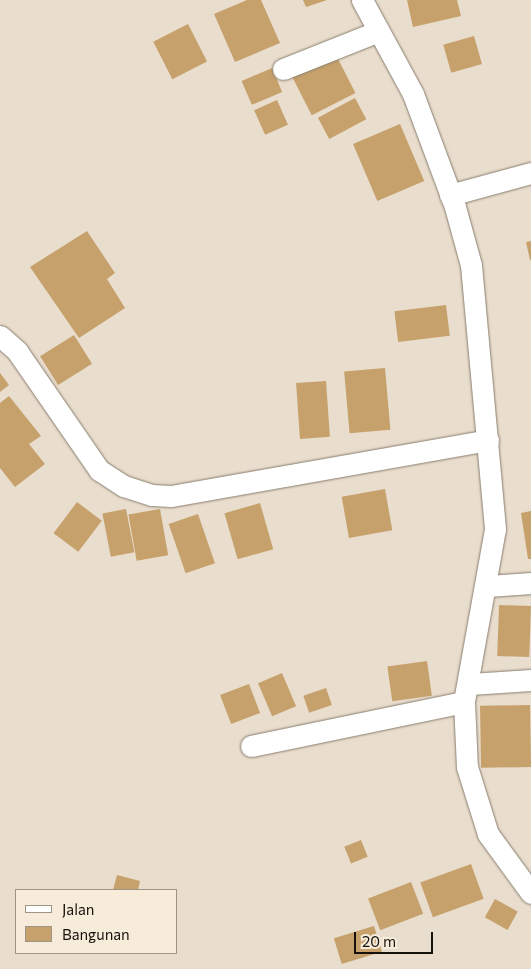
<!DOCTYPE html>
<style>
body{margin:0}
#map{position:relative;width:531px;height:969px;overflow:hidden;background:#e9ddcd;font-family:Commissioner,sans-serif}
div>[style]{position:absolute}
.building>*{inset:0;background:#c6a16c;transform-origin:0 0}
.roads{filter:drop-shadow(0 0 1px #887d6e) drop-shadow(0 0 1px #887d6e)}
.minor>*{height:21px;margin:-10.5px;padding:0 10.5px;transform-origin:10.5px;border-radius:10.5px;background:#fff}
span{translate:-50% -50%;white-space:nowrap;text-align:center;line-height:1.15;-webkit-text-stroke:4px #f7ebda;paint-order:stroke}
.legend{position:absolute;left:15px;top:889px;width:162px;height:65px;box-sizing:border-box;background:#f7ebda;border:1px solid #9d9487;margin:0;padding:6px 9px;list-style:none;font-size:15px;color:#15110b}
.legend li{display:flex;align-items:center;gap:10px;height:25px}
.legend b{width:25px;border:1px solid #9d9487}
.scale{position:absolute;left:354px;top:932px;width:79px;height:22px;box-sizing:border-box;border:2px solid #15110b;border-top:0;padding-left:6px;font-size:15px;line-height:18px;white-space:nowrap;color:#15110b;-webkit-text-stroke:4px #f7ebda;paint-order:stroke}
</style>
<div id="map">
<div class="building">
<i style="clip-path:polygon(247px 0,261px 0,280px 43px,235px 62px,214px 14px)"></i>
<i style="clip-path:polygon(303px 0,327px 0,306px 7px)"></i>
<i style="clip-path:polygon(407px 0,457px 0,461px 16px,413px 27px)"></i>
<i style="left:188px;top:24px;width:42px;height:39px;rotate:63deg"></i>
<i style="left:474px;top:36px;width:29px;height:32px;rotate:74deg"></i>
<i style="left:335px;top:53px;width:45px;height:49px;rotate:63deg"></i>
<i style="left:272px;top:68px;width:26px;height:33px;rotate:67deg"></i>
<i style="left:355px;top:98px;width:24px;height:42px;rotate:62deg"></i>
<i style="left:277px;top:100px;width:27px;height:25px;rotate:66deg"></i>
<i style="left:400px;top:124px;width:62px;height:51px;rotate:67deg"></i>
<i style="clip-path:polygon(87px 231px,115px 273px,107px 279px,125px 308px,79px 338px,30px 267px)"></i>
<i style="clip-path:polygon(531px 241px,531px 260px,530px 260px,526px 242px)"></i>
<i style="left:446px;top:305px;width:31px;height:52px;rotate:83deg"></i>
<i style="left:74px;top:335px;width:34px;height:40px;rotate:58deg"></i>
<i style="left:385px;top:368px;width:62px;height:41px;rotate:85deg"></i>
<i style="clip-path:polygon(0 373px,9px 385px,0 392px)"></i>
<i style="left:326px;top:381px;width:56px;height:30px;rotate:86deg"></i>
<i style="clip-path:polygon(9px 396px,41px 436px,29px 444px,45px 464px,15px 487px,0 468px,0 403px)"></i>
<i style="left:385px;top:489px;width:42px;height:44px;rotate:80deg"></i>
<i style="left:77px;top:502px;width:31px;height:39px;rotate:37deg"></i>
<i style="left:260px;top:503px;width:48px;height:37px;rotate:74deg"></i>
<i style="left:126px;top:509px;width:44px;height:24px;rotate:79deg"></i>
<i style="left:160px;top:509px;width:47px;height:32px;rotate:80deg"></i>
<i style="clip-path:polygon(531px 511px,531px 559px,528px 559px,521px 513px)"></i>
<i style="left:198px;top:514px;width:52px;height:31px;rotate:71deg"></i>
<i style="left:499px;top:605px;width:32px;height:51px;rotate:2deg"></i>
<i style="left:427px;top:661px;width:35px;height:40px;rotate:82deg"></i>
<i style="left:282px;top:673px;width:36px;height:26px;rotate:67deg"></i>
<i style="left:249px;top:684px;width:31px;height:31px;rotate:69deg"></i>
<i style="left:326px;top:688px;width:18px;height:24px;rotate:71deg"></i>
<i style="left:530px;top:705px;width:62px;height:50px;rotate:89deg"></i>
<i style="left:361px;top:840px;width:18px;height:18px;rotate:68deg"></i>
<i style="left:471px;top:864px;width:37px;height:54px;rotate:70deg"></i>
<i style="clip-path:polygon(117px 875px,140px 881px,138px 890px,113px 890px)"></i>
<i style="left:411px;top:882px;width:34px;height:46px;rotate:69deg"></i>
<i style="left:495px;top:899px;width:26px;height:21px;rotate:29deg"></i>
<i style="left:374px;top:926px;width:27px;height:42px;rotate:73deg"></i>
</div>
<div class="roads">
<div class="minor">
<i style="left:362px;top:0;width:107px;rotate:61.5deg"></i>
<i style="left:413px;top:94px;width:121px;rotate:69.6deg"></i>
<i style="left:455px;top:207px;width:60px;rotate:74.6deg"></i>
<i style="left:471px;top:265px;width:265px;rotate:84.8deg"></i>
<i style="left:495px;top:529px;width:176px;rotate:100.2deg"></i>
<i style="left:464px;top:702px;width:65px;rotate:87.4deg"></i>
<i style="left:467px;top:767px;width:70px;rotate:72.6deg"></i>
<i style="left:488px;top:834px;width:73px;rotate:53.9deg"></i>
<i style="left:283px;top:69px;width:100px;rotate:-21.7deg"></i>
<i style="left:450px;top:195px;width:84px;rotate:-15.2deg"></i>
<i style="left:0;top:336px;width:23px;rotate:41deg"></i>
<i style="left:17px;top:351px;width:145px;rotate:55.4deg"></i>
<i style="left:99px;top:470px;width:30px;rotate:33deg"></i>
<i style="left:124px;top:486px;width:29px;rotate:18deg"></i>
<i style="left:152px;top:495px;width:19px;rotate:3deg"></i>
<i style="left:171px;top:496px;width:322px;rotate:-10deg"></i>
<i style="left:488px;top:586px;width:43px;rotate:-4deg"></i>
<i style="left:470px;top:684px;width:61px;rotate:-3.8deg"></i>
<i style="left:251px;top:746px;width:217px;rotate:-11.7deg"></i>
</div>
</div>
<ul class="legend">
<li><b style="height:6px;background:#fff"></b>Jalan</li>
<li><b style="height:14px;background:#c6a16c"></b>Bangunan</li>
</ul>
<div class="scale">20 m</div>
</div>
